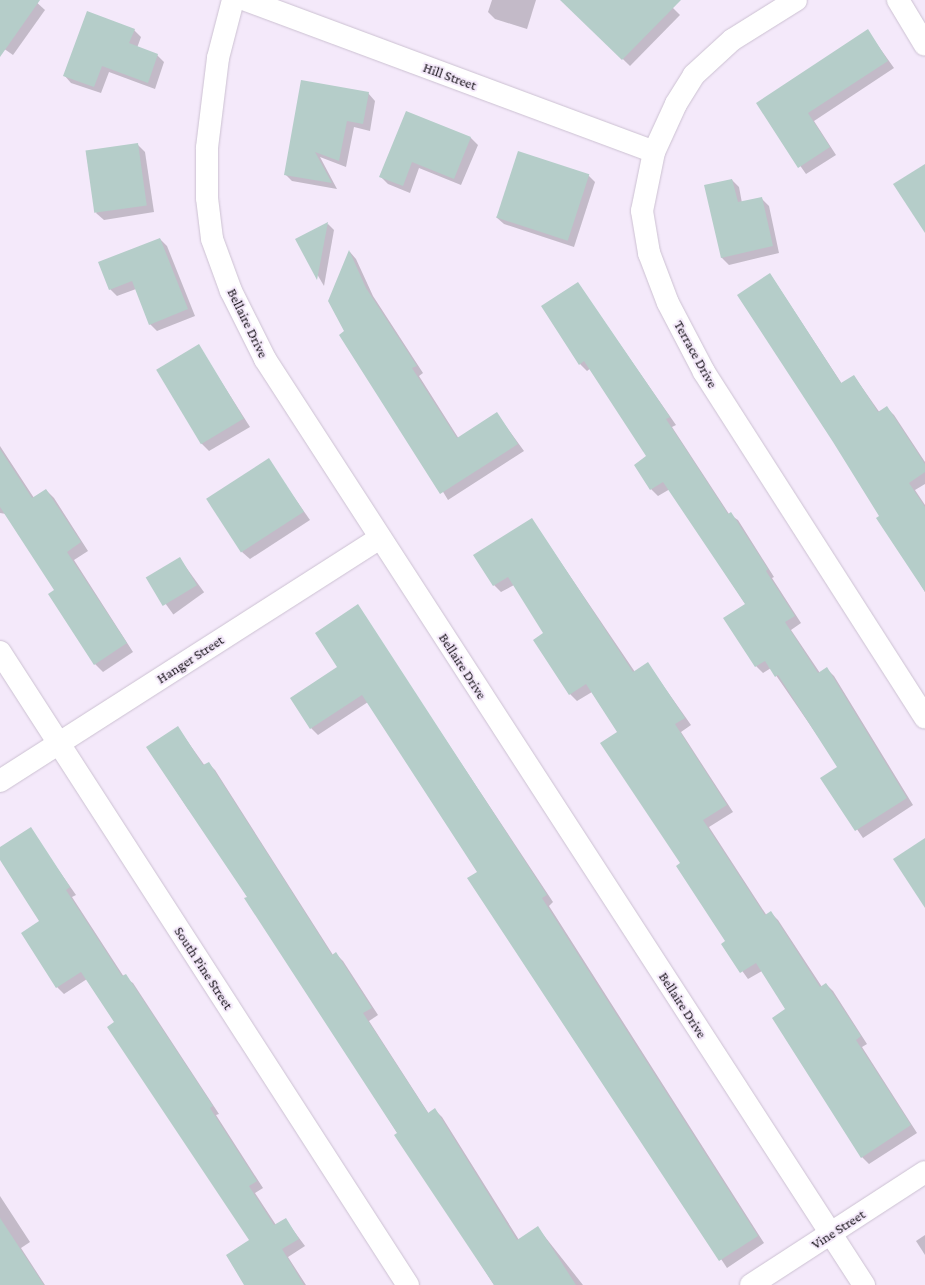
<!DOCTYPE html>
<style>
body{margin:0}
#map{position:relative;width:925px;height:1285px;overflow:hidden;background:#f4e9fa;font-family:"Crimson Pro",serif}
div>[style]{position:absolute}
.shadow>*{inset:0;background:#0003;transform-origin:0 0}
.building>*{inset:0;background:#b5cdc9;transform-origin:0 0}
.roads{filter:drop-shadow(0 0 1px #ccc1d2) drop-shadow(0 0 1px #ccc1d2)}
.street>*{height:22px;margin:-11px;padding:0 11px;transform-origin:11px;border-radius:11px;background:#fff}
span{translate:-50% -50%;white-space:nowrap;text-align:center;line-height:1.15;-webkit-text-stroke:4px #f4e9fa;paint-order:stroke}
.street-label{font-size:14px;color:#110d13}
</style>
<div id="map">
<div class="shadow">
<i style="clip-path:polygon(0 0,34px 0,45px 10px,13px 55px,0 46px)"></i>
<i style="clip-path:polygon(492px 0,536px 0,527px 29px,495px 19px,488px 12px)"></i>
<i style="clip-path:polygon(562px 0,665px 0,680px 15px,630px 66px)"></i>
<i style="clip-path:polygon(134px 30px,141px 37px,137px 48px,157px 55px,164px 62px,155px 89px,109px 72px,101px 93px,71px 83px,64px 75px)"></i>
<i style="clip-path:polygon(867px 30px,894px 68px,814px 121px,836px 155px,806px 174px,770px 123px)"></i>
<i style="clip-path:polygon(368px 93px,375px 101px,370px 131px,354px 127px,346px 167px,320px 157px,337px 189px,292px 181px,285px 174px)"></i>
<i style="clip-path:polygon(407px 113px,471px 138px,478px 145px,461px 185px,419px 168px,410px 193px,388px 184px,381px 177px)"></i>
<i style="clip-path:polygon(138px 145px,145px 152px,154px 212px,104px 220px,96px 213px)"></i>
<i style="clip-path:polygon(588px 175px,595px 182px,574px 247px,504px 224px,496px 217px)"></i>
<i style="clip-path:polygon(732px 180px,739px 187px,742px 203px,762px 199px,769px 206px,779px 253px,729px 265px,722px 258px,706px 186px)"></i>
<i style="clip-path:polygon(328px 224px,334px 230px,324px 286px,297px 240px)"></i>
<i style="clip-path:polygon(160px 239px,167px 246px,195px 316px,157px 331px,150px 324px,136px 289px,117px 296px,110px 289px)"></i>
<i style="clip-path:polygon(350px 252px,356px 259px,373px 296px,423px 373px,419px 376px,459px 439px,497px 414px,524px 451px,448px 500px,346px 332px)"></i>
<i style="clip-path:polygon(770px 274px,842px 384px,854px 376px,880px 413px,887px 408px,894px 415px,925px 462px,925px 484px,915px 490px,925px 505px,925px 592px,881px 516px)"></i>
<i style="clip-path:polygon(578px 284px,676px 425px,672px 427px,729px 514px,738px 520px,774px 577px,772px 578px,801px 623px,791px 630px,820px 673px,827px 669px,834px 676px,913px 805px,863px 838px,822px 778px,839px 767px,771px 668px,763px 673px,756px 666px,746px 605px,670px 489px,658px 496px,651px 489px,635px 465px,648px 457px,591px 368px,587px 371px,580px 364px)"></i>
<i style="clip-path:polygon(198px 345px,250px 427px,209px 451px,202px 444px)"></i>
<i style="clip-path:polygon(0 446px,34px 498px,46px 490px,54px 498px,88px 551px,74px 560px,133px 652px,103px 672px,95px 664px,56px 590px,6px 514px,0 513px)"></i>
<i style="clip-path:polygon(268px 460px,310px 520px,250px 559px,242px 552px)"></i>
<i style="clip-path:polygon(532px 520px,635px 672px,648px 664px,691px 725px,681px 732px,733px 812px,709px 827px,767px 916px,771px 913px,778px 920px,822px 987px,826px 984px,833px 991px,867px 1044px,862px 1047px,917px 1133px,869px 1164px,862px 1157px,787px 1009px,762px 971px,748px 979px,723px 944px,727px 942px,682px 863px,618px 732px,592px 692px,577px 701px,570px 694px,544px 633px,514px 585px,501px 592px,494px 585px)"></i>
<i style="left:180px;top:559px;width:41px;height:38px;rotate:54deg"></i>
<i style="clip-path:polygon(357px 606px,553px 902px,549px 906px,764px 1243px,727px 1268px,469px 878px,478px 872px,368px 702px,318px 735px,311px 728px,339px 667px)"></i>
<i style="clip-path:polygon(178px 728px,205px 766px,208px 763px,215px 770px,333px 955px,336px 954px,343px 961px,378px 1015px,369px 1021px,429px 1114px,435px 1110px,442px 1117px,519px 1240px,538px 1228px,583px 1285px,494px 1285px,196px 816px,188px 809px,148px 748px)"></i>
<i style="clip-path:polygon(30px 829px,76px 895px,72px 897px,124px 977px,133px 983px,219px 1114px,216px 1115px,263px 1188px,255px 1193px,276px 1225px,285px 1219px,305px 1246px,288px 1257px,306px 1285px,246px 1285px,251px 1241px,115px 1022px,87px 979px,64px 994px,57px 987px,41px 921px,0 858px,0 849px)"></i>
<i style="clip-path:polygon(0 1196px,30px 1242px,21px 1248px,45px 1285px,0 1285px)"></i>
<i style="clip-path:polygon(925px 1235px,925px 1255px,916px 1241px)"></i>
</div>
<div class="building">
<i style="clip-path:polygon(0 0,40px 0,0 57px)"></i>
<i style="clip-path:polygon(560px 0,681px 0,622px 60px)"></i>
<i style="clip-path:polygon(87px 11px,135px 29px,129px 43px,158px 54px,148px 83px,102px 66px,94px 87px,63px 76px)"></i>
<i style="clip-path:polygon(868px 29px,888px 61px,808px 113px,830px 147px,798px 168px,756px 103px)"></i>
<i style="clip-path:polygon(301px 80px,369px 92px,363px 124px,347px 121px,339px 161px,315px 152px,332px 183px,284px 175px)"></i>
<i style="clip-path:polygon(406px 111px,471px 137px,454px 179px,412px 162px,403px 186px,379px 177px)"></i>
<i style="left:138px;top:143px;width:63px;height:53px;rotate:82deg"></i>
<i style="left:518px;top:151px;width:75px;height:70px;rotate:18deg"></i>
<i style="clip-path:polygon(925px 164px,925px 233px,893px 184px)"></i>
<i style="clip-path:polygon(732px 179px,738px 202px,762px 197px,773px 246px,721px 258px,704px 185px)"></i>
<i style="clip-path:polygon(328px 222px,317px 280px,295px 239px)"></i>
<i style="clip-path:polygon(160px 238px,188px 309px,149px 325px,132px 281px,109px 290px,98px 262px)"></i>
<i style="clip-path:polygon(349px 250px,366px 288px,417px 366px,412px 368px,457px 438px,497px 412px,518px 444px,440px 494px,339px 335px,344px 331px,328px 301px)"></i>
<i style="clip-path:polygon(770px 273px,841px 383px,854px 375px,878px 412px,887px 406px,925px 464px,925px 472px,909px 483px,925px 507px,925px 592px,876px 518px,879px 516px,833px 442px,737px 295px)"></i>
<i style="clip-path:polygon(578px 282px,670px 417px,666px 419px,728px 514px,731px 512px,768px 569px,766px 571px,795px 616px,785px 622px,818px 673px,827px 667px,907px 798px,855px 831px,820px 778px,837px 767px,778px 675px,775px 677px,765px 661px,755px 667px,723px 618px,745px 604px,663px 482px,650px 490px,634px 465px,646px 456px,584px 361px,579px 365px,541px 306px)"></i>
<i style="left:199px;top:344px;width:87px;height:50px;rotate:59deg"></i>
<i style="clip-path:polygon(0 449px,32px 498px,46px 489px,81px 542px,67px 552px,127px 643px,94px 665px,48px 594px,54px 590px,0 507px)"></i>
<i style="left:269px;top:458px;width:64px;height:75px;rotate:57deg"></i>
<i style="clip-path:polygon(532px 518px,633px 672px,648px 662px,685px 718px,675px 724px,727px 805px,703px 820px,765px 915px,771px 911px,820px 987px,826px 983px,861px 1036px,856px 1040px,911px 1125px,861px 1158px,772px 1018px,785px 1009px,756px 963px,740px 973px,721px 944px,725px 941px,676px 866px,680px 863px,600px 743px,617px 732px,586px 684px,569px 695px,533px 640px,543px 633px,508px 577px,493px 586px,473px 555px)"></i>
<i style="left:180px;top:557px;width:33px;height:40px;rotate:59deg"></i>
<i style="clip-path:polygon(358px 604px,547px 895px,542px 898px,758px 1236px,719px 1261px,467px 878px,477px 872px,362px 695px,310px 729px,290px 698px,337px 667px,315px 633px)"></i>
<i style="clip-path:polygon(178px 726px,203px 765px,209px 762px,332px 955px,336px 952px,372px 1008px,363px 1013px,428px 1113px,435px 1108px,517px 1240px,538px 1226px,576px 1285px,494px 1285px,394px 1135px,397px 1133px,244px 898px,247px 897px,146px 747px)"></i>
<i style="clip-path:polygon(31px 827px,70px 887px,66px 890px,122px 976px,126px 974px,213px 1106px,210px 1108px,257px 1181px,249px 1186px,274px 1225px,286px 1218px,299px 1239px,282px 1249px,304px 1285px,244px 1285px,226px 1255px,249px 1240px,107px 1027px,114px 1022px,81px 972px,56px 988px,21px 933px,39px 921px,0 860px,0 847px)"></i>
<i style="clip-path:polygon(925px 838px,925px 908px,893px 859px)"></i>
<i style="clip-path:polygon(0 1218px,44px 1285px,0 1285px)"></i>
</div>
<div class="roads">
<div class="street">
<i style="left:233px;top:0;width:60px;rotate:104.5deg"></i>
<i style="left:218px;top:58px;width:91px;rotate:97deg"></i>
<i style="left:207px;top:148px;width:50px;rotate:90deg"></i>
<i style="left:207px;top:198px;width:41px;rotate:83deg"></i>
<i style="left:212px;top:239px;width:55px;rotate:69.9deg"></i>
<i style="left:231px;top:291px;width:76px;rotate:63.4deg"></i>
<i style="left:265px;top:359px;width:1103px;rotate:57.1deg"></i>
<i style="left:246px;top:0;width:435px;rotate:20.4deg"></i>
<i style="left:796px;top:0;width:75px;rotate:148deg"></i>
<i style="left:732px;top:40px;width:52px;rotate:137.4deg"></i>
<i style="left:694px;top:75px;width:34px;rotate:122deg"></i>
<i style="left:676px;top:104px;width:53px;rotate:114.6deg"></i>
<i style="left:654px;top:152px;width:60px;rotate:101.5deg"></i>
<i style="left:642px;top:211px;width:43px;rotate:80.5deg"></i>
<i style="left:649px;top:253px;width:53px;rotate:69.2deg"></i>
<i style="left:668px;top:303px;width:78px;rotate:62.4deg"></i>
<i style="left:704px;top:372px;width:410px;rotate:57.4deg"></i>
<i style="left:898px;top:0;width:52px;rotate:59deg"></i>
<i style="left:0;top:652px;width:753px;rotate:57.2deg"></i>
<i style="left:0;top:781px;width:451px;rotate:-32.6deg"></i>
<i style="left:751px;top:1285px;width:207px;rotate:-33deg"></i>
</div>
</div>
<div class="street-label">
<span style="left:450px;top:76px;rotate:20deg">Hill Street</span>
<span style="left:248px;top:323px;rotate:64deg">Bellaire Drive</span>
<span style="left:696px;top:354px;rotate:61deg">Terrace Drive</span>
<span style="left:190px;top:659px;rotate:-33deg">Hanger Street</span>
<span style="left:463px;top:666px;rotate:57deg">Bellaire Drive</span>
<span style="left:204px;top:968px;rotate:57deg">South Pine Street</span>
<span style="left:683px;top:1005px;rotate:57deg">Bellaire Drive</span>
<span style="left:838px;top:1229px;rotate:-33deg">Vine Street</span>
</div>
</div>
